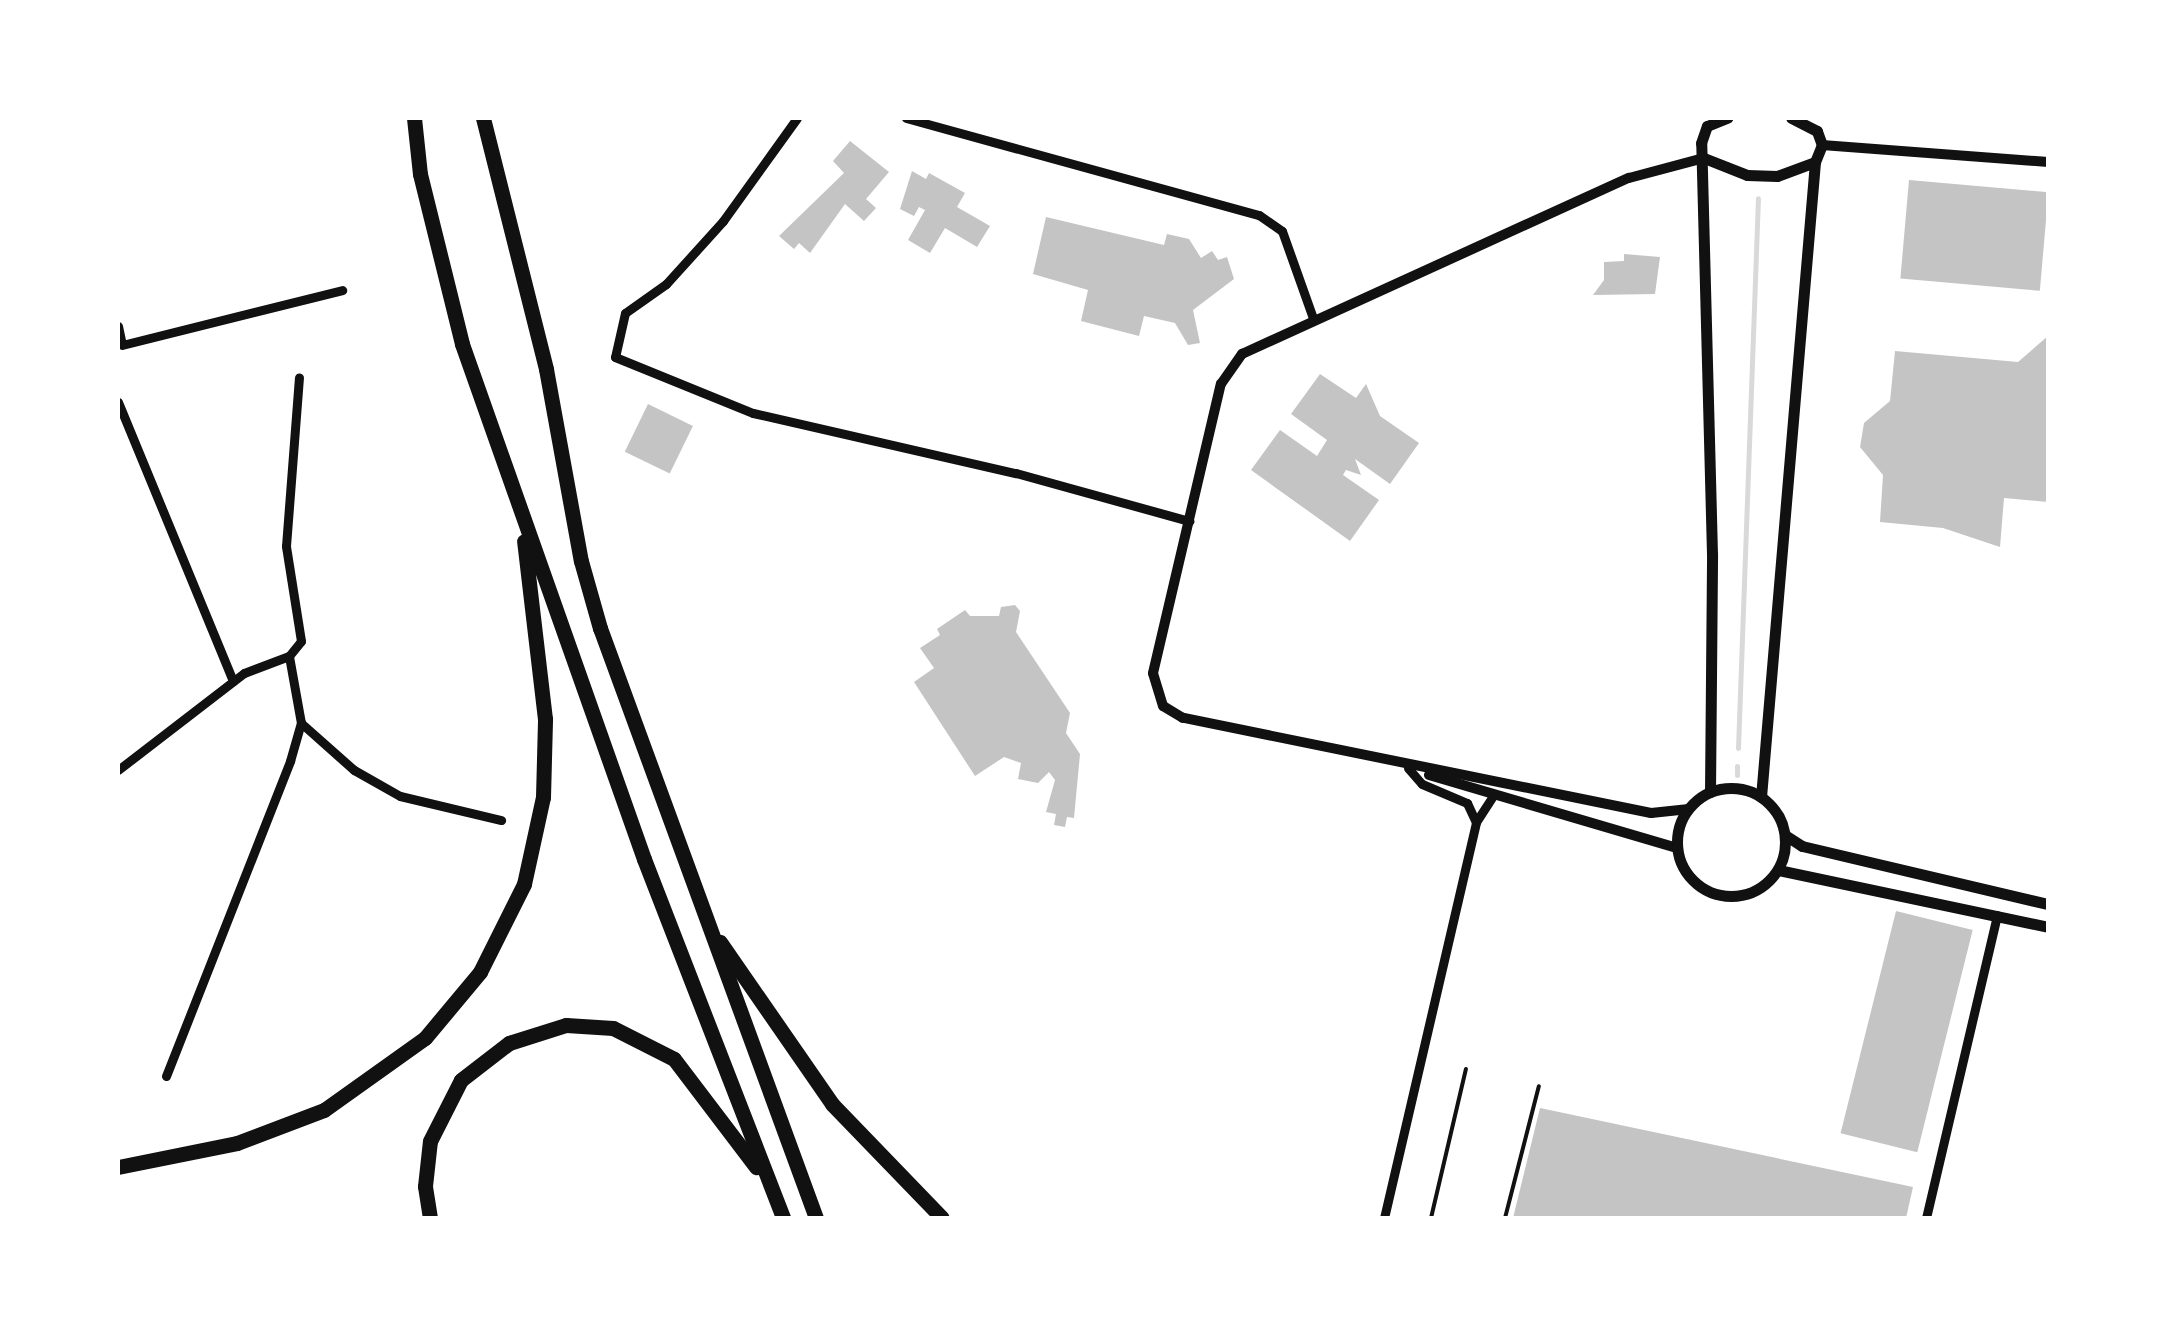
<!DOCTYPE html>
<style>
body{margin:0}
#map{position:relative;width:2166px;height:1336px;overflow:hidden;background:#fff;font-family:Roboto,sans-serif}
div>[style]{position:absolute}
.stream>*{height:5px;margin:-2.5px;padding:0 2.5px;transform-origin:2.5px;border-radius:2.5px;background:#d9d9d9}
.building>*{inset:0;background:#c4c4c4;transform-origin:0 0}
.service>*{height:4px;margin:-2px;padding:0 2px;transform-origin:2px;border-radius:2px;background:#111}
.minor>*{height:9px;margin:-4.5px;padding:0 4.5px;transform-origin:4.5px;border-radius:4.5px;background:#111}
.tertiary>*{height:10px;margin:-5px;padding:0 5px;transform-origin:5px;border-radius:5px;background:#111}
.secondary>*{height:11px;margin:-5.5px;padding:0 5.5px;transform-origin:5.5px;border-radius:5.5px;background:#111}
.secondary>.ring{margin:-5.5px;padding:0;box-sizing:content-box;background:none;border:11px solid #111;border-radius:50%}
.motorway>*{height:15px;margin:-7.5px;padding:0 7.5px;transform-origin:7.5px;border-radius:7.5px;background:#111}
span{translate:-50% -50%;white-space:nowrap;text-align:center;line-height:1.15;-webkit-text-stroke:8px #fff;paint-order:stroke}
.frame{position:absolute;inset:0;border:120px solid #fff;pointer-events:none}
</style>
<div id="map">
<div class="stream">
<i style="left:1738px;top:748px;width:550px;rotate:-87.92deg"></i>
<i style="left:1737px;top:775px;width:9px;rotate:-90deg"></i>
</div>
<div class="building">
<i style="clip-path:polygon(850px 141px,889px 172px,866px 199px,876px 208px,864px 221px,845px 204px,810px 253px,799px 243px,794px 249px,779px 236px,844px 173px,833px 161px)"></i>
<i style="clip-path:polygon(912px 171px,926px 179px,929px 173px,965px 193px,957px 207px,990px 226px,977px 247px,945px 228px,930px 253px,908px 240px,925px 210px,919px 207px,914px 216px,900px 209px)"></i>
<i style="left:1909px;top:180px;width:140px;height:99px;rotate:5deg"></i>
<i style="clip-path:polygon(1046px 217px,1164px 245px,1167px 234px,1189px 239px,1201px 258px,1212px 251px,1218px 260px,1227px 257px,1234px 279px,1193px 310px,1200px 343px,1188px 345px,1175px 323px,1144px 316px,1139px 336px,1081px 321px,1088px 290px,1033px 274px)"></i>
<i style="clip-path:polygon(1624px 254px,1660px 257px,1655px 294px,1593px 295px,1604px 280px,1604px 262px,1624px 261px)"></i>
<i style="clip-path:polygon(2048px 336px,2048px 502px,2004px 498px,2000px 547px,1943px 528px,1880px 522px,1883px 475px,1860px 447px,1864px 423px,1890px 401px,1895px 351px,2018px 362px)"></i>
<i style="clip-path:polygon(1320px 374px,1356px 398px,1366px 384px,1380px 416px,1419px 443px,1390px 484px,1355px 459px,1361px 475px,1346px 470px,1343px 475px,1379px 500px,1350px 541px,1251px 470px,1280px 430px,1317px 456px,1327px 440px,1291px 414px)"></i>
<i style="left:648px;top:404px;width:50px;height:53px;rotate:26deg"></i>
<i style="clip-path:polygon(1015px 605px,1020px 611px,1016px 632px,1070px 713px,1066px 733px,1080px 754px,1074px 818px,1067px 817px,1065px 827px,1054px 825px,1056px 814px,1046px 812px,1055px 780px,1049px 772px,1038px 783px,1018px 779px,1021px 763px,1004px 757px,975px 776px,914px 682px,934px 668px,920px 648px,940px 635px,937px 629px,965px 610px,970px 616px,999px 616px,1001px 607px)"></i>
<i style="left:1896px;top:911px;width:79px;height:229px;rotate:14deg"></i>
<i style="clip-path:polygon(1540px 1108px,1913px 1187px,1906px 1218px,1513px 1218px)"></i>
</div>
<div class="service">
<i style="left:1431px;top:1218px;width:153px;rotate:-76.8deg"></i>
<i style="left:1505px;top:1218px;width:136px;rotate:-75.6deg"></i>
</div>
<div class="minor">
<i style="left:797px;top:118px;width:127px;rotate:125.7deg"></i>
<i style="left:723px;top:221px;width:85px;rotate:132.1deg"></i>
<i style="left:666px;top:284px;width:50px;rotate:144.7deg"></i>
<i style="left:625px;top:313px;width:45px;rotate:102.8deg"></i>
<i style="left:615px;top:357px;width:149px;rotate:22.1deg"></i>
<i style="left:753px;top:413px;width:270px;rotate:12.9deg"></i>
<i style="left:1016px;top:473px;width:180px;rotate:15.5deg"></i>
<i style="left:906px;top:118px;width:366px;rotate:15.4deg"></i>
<i style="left:1259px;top:215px;width:28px;rotate:35deg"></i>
<i style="left:1282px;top:231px;width:92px;rotate:70.4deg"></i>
<i style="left:118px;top:326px;width:19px;rotate:78deg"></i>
<i style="left:122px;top:345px;width:227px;rotate:-14deg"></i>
<i style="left:118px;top:402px;width:302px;rotate:67.6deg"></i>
<i style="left:301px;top:723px;width:71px;rotate:41.6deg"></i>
<i style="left:354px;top:770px;width:53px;rotate:29.5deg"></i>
<i style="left:400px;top:796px;width:104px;rotate:13.4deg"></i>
<i style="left:1408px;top:768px;width:21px;rotate:49deg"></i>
<i style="left:1422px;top:784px;width:49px;rotate:22.9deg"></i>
<i style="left:1467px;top:803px;width:21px;rotate:65deg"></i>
<i style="left:118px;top:770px;width:159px;rotate:-37.6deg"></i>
<i style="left:244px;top:673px;width:48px;rotate:-20.7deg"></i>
<i style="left:289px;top:656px;width:19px;rotate:-51deg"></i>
<i style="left:301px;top:641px;width:96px;rotate:-99deg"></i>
<i style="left:286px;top:546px;width:169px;rotate:-85.6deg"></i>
<i style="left:166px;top:1076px;width:339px;rotate:-68.5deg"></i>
<i style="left:290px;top:761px;width:40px;rotate:-74deg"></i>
<i style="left:301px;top:723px;width:68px;rotate:-100.2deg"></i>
<i style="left:1384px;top:1218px;width:407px;rotate:-76.9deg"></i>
<i style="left:1476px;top:822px;width:30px;rotate:-57deg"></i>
<i style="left:1926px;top:1218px;width:311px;rotate:-76.8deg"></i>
</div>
<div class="tertiary">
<i style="left:1822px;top:145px;width:227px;rotate:4.3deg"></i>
<i style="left:1429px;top:775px;width:259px;rotate:16.4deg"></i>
<i style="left:1689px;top:809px;width:38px;rotate:174deg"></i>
<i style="left:1651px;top:813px;width:478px;rotate:-168.5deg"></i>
<i style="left:1183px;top:718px;width:23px;rotate:-149deg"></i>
<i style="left:1163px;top:706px;width:34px;rotate:-107deg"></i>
<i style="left:1153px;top:673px;width:297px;rotate:-76.8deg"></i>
<i style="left:1221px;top:384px;width:37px;rotate:-55deg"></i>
<i style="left:1242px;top:354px;width:425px;rotate:-24.5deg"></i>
<i style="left:1629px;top:178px;width:78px;rotate:-14.9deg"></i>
</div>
<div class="secondary">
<i style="left:1704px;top:158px;width:46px;rotate:21.6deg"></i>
<i style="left:1747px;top:175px;width:30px;rotate:2deg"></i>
<i style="left:1777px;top:176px;width:40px;rotate:-20.2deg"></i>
<i style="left:1815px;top:162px;width:18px;rotate:-68deg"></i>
<i style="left:1822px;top:145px;width:15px;rotate:-110deg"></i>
<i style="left:1817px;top:131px;width:29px;rotate:-153deg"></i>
<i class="ring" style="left:1677px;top:788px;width:97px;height:97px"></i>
<i style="left:1710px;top:792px;width:238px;rotate:-89.5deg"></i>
<i style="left:1712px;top:554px;width:411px;rotate:-91.5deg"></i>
<i style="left:1701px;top:143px;width:18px;rotate:-71deg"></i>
<i style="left:1707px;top:126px;width:22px;rotate:-22deg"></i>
<i style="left:1761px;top:797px;width:637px;rotate:-85.14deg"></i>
<i style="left:1785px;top:835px;width:20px;rotate:33deg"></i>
<i style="left:1802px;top:846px;width:253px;rotate:13.3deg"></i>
<i style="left:1778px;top:870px;width:276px;rotate:11.9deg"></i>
</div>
<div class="motorway">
<i style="left:414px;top:118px;width:56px;rotate:83.9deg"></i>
<i style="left:420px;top:174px;width:175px;rotate:76.1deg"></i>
<i style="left:462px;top:344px;width:546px;rotate:70.54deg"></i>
<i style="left:644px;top:859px;width:385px;rotate:68.8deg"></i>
<i style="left:483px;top:118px;width:259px;rotate:75.9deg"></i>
<i style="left:546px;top:369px;width:195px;rotate:79.7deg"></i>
<i style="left:581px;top:561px;width:70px;rotate:74.2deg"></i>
<i style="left:600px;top:628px;width:628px;rotate:69.89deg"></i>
<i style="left:720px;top:942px;width:197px;rotate:55.3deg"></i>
<i style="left:832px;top:1104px;width:158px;rotate:46deg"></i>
<i style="left:118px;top:1167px;width:121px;rotate:-11.4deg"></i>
<i style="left:237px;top:1143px;width:93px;rotate:-20.8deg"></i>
<i style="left:324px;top:1110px;width:124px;rotate:-35.5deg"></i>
<i style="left:425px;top:1038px;width:86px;rotate:-50.2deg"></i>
<i style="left:480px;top:972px;width:98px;rotate:-63.4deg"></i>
<i style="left:524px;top:884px;width:89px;rotate:-77.7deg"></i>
<i style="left:543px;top:797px;width:78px;rotate:-88.5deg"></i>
<i style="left:545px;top:719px;width:179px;rotate:-96.7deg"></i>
<i style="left:430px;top:1218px;width:32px;rotate:-99deg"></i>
<i style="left:425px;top:1186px;width:45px;rotate:-83.7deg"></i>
<i style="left:430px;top:1141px;width:68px;rotate:-63.1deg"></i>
<i style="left:461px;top:1080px;width:61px;rotate:-37.6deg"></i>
<i style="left:509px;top:1043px;width:60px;rotate:-17.5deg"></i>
<i style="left:566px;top:1025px;width:47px;rotate:3.7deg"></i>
<i style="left:613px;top:1028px;width:68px;rotate:26.9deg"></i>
<i style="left:674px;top:1059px;width:136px;rotate:52.8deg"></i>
</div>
<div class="frame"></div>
</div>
